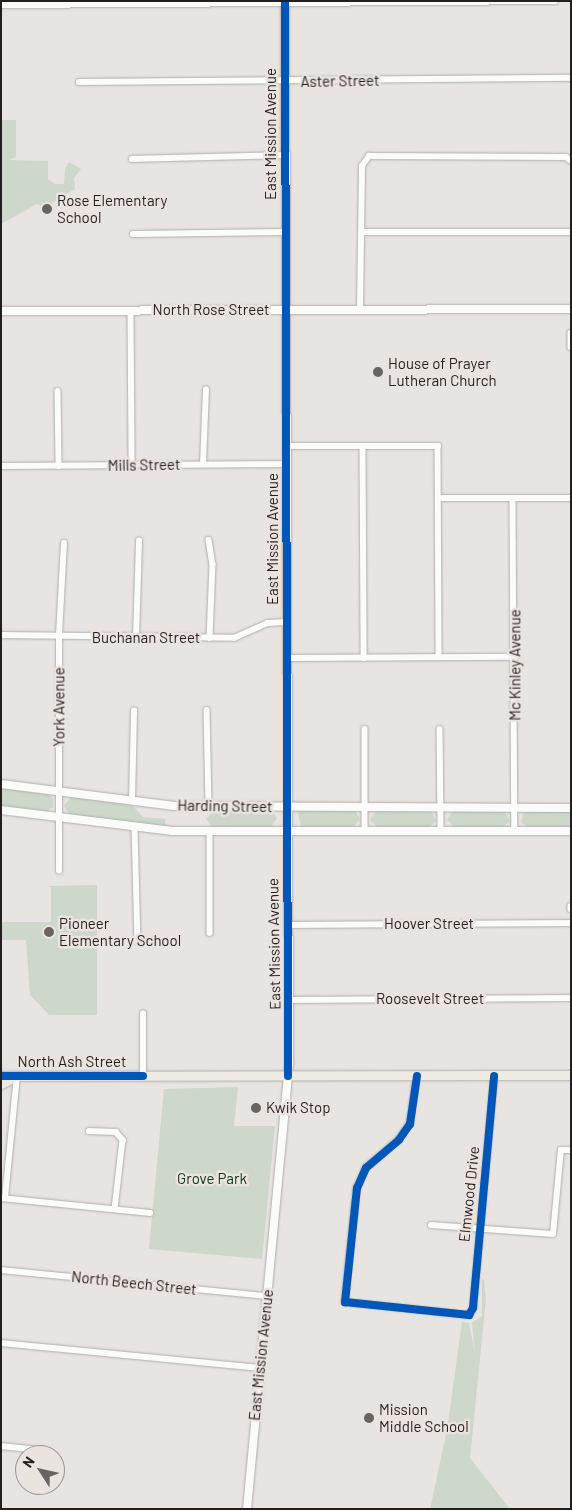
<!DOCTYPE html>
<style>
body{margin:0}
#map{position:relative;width:572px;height:1510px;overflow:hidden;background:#e7e4e1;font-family:Barlow,sans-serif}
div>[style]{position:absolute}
.green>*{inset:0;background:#cdd8ca}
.roads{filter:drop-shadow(0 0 1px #b0aeac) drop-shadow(0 0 1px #b0aeac)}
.street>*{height:5.5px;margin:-2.75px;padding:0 2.75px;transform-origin:2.75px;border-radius:2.75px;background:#fbfbfa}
.secondary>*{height:8px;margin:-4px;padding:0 4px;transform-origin:4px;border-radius:4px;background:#fbfbfa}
.primary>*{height:9px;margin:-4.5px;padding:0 4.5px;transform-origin:4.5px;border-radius:4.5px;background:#f0eae4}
.cycleway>*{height:8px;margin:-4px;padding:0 4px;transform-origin:4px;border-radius:4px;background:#0057b8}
.dots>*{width:14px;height:14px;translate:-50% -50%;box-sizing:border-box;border:2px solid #eae3de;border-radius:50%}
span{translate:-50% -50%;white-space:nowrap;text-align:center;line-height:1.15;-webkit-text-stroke:5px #eae3de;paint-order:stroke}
.street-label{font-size:15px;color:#221f1e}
.poi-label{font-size:15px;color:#221f1e}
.left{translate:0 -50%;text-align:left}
.park-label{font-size:15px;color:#0b3713}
.frame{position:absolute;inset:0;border:2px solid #221f1e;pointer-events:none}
.north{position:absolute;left:15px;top:1445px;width:50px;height:50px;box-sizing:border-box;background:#eae3de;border:1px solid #9a9591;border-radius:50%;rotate:305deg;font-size:14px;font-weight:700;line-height:20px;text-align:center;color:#221f1e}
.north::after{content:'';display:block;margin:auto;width:18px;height:22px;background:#676462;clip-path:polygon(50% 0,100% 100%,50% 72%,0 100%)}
</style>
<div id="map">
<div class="green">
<i style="clip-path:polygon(1px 120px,16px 120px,16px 157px,9px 160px,48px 161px,48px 179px,55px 184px,64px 184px,65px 169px,69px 162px,81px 169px,74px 178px,75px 189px,52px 203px,52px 212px,37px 204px,1px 224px)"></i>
<i style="clip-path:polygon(1px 788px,49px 794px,53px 799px,53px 807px,47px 812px,1px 807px)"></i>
<i style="clip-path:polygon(71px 797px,132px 805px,143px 817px,166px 819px,165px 824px,170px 828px,70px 815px,64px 806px)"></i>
<i style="clip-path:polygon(271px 810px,277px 818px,271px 827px,212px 827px,206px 819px,214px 811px)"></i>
<i style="clip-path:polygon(301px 810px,355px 810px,360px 820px,352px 828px,301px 827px,298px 812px)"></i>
<i style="clip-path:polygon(377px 810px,431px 811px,436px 821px,428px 828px,378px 828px,370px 820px)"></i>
<i style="clip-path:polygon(571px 810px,571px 828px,528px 828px,521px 822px,523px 814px,527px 811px)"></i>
<i style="clip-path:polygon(453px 811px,504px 811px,510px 821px,502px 828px,455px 828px,447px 820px)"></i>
<i style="clip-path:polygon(97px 885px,97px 1015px,49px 1015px,30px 995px,26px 940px,1px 940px,1px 922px,51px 922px,51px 888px,48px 886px)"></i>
<i style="clip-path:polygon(238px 1087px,234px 1126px,275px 1126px,262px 1259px,149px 1249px,164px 1089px)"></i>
<i style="clip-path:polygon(484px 1279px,486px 1299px,470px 1458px,510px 1509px,430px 1509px,447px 1430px,462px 1322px,469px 1323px,475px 1354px,472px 1323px,482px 1316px,482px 1280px)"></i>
</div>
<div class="roads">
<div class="street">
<i style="left:1px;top:5px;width:554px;rotate:-0.41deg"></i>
<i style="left:79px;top:82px;width:492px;rotate:-0.5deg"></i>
<i style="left:132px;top:159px;width:154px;rotate:-1.5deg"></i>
<i style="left:362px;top:232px;width:209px"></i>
<i style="left:133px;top:234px;width:151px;rotate:-0.8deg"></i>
<i style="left:131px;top:310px;width:156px;rotate:89.6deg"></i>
<i style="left:360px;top:310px;width:144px;rotate:-89.2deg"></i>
<i style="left:362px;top:166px;width:12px;rotate:-55deg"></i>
<i style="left:369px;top:156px;width:197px;rotate:0.3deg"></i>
<i style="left:566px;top:157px;width:6px;rotate:39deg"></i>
<i style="left:571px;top:333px;width:14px;rotate:90deg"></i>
<i style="left:58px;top:391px;width:75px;rotate:89.2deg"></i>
<i style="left:286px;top:446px;width:152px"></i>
<i style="left:438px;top:446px;width:211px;rotate:89.7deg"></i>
<i style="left:363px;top:446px;width:212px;rotate:89.7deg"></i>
<i style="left:203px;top:464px;width:74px;rotate:-87.7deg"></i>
<i style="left:1px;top:466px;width:285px;rotate:-0.4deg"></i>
<i style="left:438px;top:498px;width:133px"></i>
<i style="left:513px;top:499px;width:332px;rotate:89.7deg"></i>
<i style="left:209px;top:540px;width:24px;rotate:81deg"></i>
<i style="left:213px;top:564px;width:74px;rotate:92.3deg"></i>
<i style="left:1px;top:635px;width:233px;rotate:0.7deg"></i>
<i style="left:234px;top:638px;width:36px;rotate:-24deg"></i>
<i style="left:267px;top:623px;width:20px;rotate:-3deg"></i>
<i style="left:136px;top:638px;width:97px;rotate:-88.2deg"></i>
<i style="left:287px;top:658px;width:228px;rotate:-0.3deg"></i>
<i style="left:207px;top:710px;width:97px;rotate:88.8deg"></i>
<i style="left:365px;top:729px;width:102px;rotate:90deg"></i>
<i style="left:440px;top:729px;width:102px;rotate:89.4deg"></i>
<i style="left:132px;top:801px;width:90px;rotate:-88.7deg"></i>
<i style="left:135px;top:828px;width:113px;rotate:88.5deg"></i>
<i style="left:210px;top:831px;width:102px;rotate:90deg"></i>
<i style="left:59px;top:871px;width:236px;rotate:-90deg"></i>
<i style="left:59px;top:635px;width:92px;rotate:-86.9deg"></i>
<i style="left:571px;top:906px;width:3px;rotate:90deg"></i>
<i style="left:287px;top:925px;width:284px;rotate:-0.4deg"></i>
<i style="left:289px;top:1000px;width:282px;rotate:-0.4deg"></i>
<i style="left:143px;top:1076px;width:62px;rotate:-90deg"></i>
<i style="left:417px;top:1076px;width:49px;rotate:98.3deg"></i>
<i style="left:410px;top:1124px;width:19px;rotate:125deg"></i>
<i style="left:399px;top:1140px;width:43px;rotate:139.7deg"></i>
<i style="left:366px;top:1168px;width:22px;rotate:114deg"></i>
<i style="left:357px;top:1188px;width:115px;rotate:96deg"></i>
<i style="left:345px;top:1302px;width:125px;rotate:6deg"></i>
<i style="left:469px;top:1315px;width:8px;rotate:-60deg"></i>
<i style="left:473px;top:1308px;width:233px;rotate:-84.8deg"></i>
<i style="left:89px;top:1131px;width:27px;rotate:2deg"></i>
<i style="left:116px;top:1132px;width:11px;rotate:49deg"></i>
<i style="left:123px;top:1140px;width:69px;rotate:96.6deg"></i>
<i style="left:1px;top:1198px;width:150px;rotate:5.7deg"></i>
<i style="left:5px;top:1198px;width:123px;rotate:-84.4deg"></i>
<i style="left:431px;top:1225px;width:122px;rotate:4.2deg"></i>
<i style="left:553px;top:1234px;width:84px;rotate:-84.6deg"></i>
<i style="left:561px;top:1150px;width:10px"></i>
<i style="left:1px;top:1270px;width:267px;rotate:5.6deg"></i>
<i style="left:1px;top:1343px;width:260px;rotate:5.5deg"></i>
<i style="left:1px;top:1446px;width:38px;rotate:6deg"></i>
</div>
<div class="secondary">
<i style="left:1px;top:311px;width:570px;rotate:-0.2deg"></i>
<i style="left:1px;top:784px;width:175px;rotate:7.2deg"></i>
<i style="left:175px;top:806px;width:396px;rotate:0.3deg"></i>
<i style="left:1px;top:810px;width:171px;rotate:7deg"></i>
<i style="left:171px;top:831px;width:400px"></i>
<i style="left:247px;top:1509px;width:449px;rotate:-84.6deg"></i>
<i style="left:289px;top:1062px;width:1061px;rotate:-90.22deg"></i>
</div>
<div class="primary">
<i style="left:1px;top:1076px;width:570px;rotate:-0.1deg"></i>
<i style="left:1px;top:1084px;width:17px;rotate:-28deg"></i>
</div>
</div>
<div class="cycleway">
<i style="left:285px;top:1px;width:1075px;rotate:89.84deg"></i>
<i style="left:1px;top:1076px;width:142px"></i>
<i style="left:417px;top:1076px;width:49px;rotate:98.3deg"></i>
<i style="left:410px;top:1124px;width:19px;rotate:125deg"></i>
<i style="left:399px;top:1140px;width:43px;rotate:139.7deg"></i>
<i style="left:366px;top:1168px;width:22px;rotate:114deg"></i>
<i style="left:357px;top:1188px;width:115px;rotate:96deg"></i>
<i style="left:345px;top:1302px;width:125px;rotate:6deg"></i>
<i style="left:469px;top:1315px;width:8px;rotate:-60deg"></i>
<i style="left:473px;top:1308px;width:233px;rotate:-84.8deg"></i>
</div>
<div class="dots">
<i style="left:47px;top:209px;background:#676462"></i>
<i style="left:378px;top:372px;background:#676462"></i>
<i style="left:49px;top:932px;background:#676462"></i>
<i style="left:256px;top:1108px;background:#676462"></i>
<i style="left:369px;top:1418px;background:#676462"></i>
</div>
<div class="street-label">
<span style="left:340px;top:81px;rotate:-1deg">Aster Street</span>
<span style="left:271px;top:134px;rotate:-90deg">East Mission Avenue</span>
<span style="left:211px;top:310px">North Rose Street</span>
<span style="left:144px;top:465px;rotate:-1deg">Mills Street</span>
<span style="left:273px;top:539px;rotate:-90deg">East Mission Avenue</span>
<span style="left:146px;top:638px">Buchanan Street</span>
<span style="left:515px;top:665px;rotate:-90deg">Mc Kinley Avenue</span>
<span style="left:59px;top:707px;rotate:-90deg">York Avenue</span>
<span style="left:225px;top:806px;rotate:1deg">Harding Street</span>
<span style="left:429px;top:924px">Hoover Street</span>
<span style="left:274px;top:944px;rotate:-91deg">East Mission Avenue</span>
<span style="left:430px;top:999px">Roosevelt Street</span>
<span style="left:72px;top:1062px">North Ash Street</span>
<span style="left:469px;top:1194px;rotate:-84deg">Elmwood Drive</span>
<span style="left:134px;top:1283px;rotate:6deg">North Beech Street</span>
<span style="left:261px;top:1355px;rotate:-84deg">East Mission Avenue</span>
</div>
<div class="poi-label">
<span class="left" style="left:57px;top:209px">Rose Elementary<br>School</span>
<span class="left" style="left:388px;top:372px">House of Prayer<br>Lutheran Church</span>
<span class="left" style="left:59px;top:932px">Pioneer<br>Elementary School</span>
<span class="left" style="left:266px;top:1108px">Kwik Stop</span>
<span class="left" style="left:379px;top:1418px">Mission<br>Middle School</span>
</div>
<div class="park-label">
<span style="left:212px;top:1179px">Grove Park</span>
</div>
<div class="frame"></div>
<div class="north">N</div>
</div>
